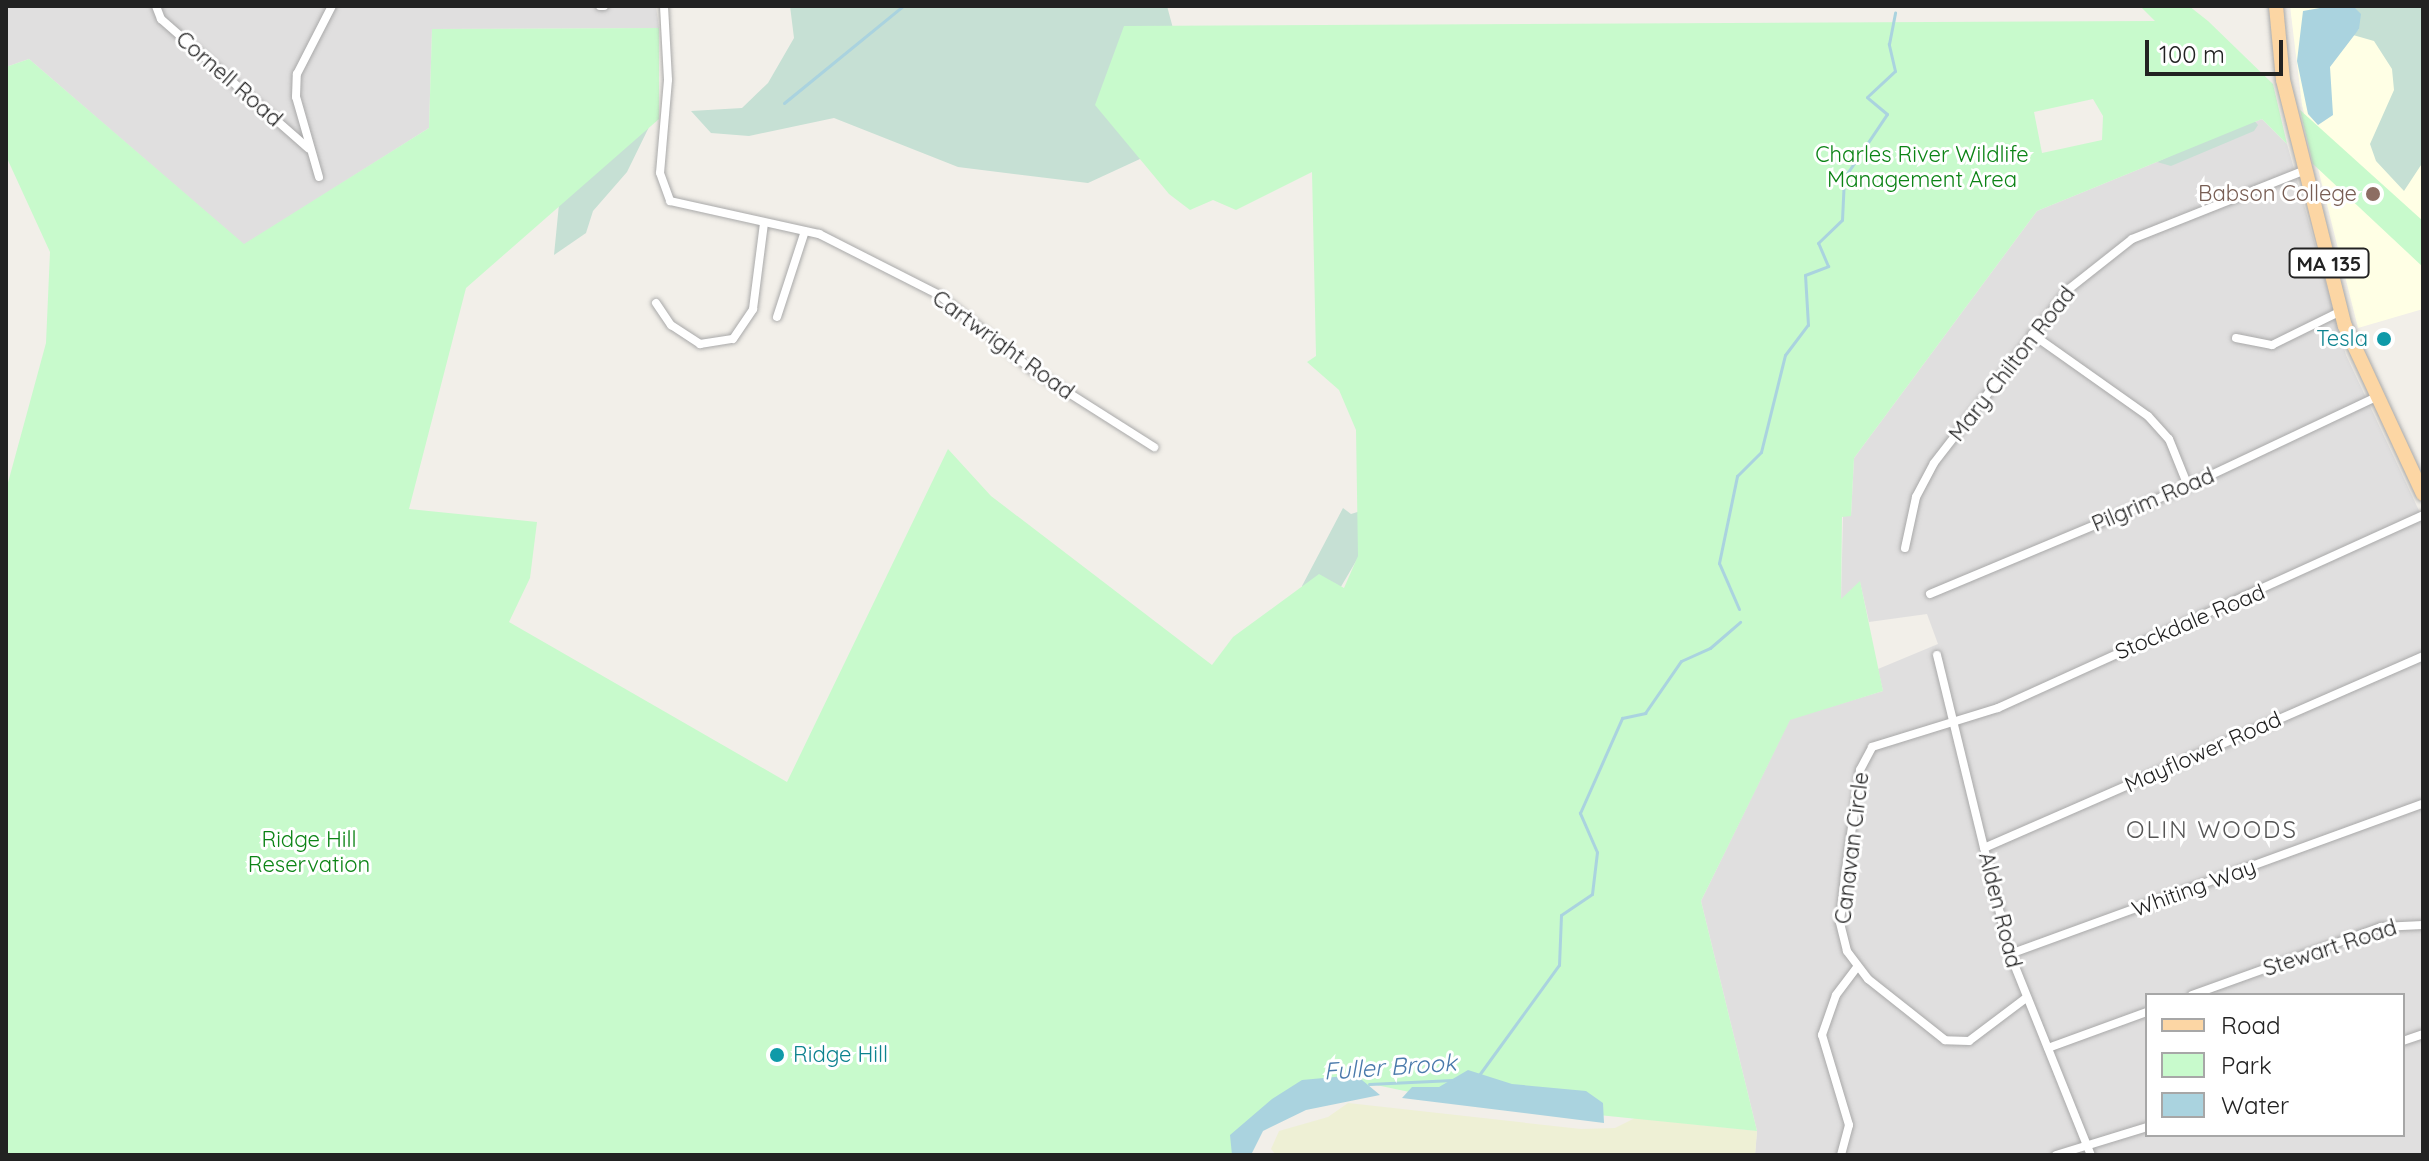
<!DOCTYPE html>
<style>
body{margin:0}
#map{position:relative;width:2429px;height:1161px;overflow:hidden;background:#f2efe9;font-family:Quicksand,sans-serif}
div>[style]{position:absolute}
.residential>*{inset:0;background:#e0dfdf}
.education>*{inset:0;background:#ffffe5}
.farmland>*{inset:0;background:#eef0d5}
.wetland>*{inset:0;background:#c6e0d4}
.park>*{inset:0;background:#c8facc}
.water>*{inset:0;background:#aad3df}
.stream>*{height:3px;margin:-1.5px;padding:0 1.5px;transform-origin:1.5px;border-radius:1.5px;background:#aad3df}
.roads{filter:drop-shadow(0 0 2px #a9a9a9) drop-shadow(0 0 2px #a9a9a9)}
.street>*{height:8px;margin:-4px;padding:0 4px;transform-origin:4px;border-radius:4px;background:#fff}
.primary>*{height:14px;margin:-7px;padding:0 7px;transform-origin:7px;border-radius:7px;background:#fcd6a4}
.dots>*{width:22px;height:22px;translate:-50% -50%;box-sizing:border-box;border:4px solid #fff;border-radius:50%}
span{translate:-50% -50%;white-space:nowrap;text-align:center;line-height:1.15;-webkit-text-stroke:6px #fff;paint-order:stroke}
.shield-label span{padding:2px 6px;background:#fff;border:2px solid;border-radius:6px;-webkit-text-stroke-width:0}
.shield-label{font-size:20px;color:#222;font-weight:700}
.street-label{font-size:22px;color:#222}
.park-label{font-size:22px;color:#0c8416}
.education-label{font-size:22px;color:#785e54}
.right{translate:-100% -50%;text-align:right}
.culture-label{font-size:22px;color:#0d838f}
.left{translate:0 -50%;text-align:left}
.neighbourhood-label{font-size:24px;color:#555;letter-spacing:2px}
.water-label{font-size:24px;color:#4a7aab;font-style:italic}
.frame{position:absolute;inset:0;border:8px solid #222;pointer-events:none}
.legend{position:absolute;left:2145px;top:993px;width:260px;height:144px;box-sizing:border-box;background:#fff;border:2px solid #a7a7a7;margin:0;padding:10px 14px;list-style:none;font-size:24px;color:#222}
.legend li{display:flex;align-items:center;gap:16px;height:40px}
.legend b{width:40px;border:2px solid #a7a7a7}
.scale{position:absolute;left:2145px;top:40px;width:138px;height:36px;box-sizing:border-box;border:4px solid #222;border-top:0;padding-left:10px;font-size:24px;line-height:28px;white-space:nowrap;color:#222;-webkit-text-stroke:6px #fff;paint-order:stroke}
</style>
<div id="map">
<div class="residential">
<i style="clip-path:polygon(6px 6px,656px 6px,659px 28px,432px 29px,429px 128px,244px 245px,29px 59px,6px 67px)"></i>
<i style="clip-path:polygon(evenodd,2262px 119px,2287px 144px,2346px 355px,2423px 519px,2423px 1155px,1755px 1155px,1757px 1131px,1701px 901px,1790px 719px,1883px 691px,1878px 669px,1938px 644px,1927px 614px,1869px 622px,1860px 582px,1841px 600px,1843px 516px,1851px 516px,1854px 458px,2037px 211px,2262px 119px,2147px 995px,2403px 995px,2403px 1135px,2147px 1135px,2147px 995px)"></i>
</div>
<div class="education">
<i style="clip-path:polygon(2290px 6px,2423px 6px,2423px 309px,2358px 328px,2302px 105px)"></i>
</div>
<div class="farmland">
<i style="clip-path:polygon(1348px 1103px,1581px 1129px,1615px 1128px,1635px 1118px,1757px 1131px,1755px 1155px,1276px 1155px,1271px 1149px,1279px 1131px,1328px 1117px)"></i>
</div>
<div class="wetland">
<i style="clip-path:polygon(790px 6px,1167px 6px,1174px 32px,1140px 159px,1088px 183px,958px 167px,834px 118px,749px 136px,711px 133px,691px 111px,742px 108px,768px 83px,794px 38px)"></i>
<i style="clip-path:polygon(2353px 6px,2423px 6px,2423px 162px,2404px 191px,2376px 161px,2370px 144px,2394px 90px,2392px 69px,2374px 41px,2353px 35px,2359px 29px)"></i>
<i style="clip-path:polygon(2252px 118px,2258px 125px,2254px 131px,2171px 166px,2157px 162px)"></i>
<i style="clip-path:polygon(649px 127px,627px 172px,593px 211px,586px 233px,554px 255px,559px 204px)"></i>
<i style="clip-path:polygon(1343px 508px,1351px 514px,1364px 510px,1369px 539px,1332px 602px,1304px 594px,1302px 586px)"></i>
</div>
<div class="park">
<i style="clip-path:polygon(evenodd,2140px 6px,2189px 6px,2208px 21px,2273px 84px,2287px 144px,2262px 119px,2037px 211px,1854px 458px,1851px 516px,1842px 517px,1841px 599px,1860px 581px,1883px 691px,1790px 720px,1701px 901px,1757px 1131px,1448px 1100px,1376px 1085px,1329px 1091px,1280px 1110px,1242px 1155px,6px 1155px,6px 490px,46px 343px,50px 252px,6px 156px,6px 67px,29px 59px,244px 244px,429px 128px,432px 29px,659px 28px,659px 119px,466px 288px,409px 509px,537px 522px,530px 578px,509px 622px,787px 782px,948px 449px,991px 496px,1212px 665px,1233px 637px,1319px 574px,1344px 588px,1358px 556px,1356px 430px,1339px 390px,1307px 362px,1316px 356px,1312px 172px,1236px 210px,1213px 200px,1190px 210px,1169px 194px,1095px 105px,1124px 26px,2155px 21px,2140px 6px,2093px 99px,2103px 116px,2102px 140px,2042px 153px,2034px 112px,2093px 99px)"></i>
<i style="clip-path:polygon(2300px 110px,2423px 221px,2423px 267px,2313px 164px)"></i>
</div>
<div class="water">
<i style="clip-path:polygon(2331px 6px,2353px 6px,2361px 14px,2359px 29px,2330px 67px,2333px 115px,2318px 125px,2308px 114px,2297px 61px,2303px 11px)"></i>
<i style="clip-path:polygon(1468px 1070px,1512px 1084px,1586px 1091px,1603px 1103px,1604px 1123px,1402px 1098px,1412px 1087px,1439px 1087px)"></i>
<i style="clip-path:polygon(1356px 1075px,1380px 1095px,1306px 1110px,1263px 1131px,1251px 1155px,1232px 1155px,1230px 1135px,1272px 1099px,1302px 1080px)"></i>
</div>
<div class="stream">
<i style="left:784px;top:103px;width:154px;rotate:-39.2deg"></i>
<i style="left:1739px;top:609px;width:50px;rotate:-113.5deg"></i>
<i style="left:1719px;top:563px;width:89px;rotate:-78.3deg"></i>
<i style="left:1737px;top:476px;width:34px;rotate:-45deg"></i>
<i style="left:1761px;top:452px;width:100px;rotate:-76.1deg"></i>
<i style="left:1785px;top:355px;width:38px;rotate:-53deg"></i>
<i style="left:1808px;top:325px;width:50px;rotate:-93.4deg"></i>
<i style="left:1805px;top:275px;width:25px;rotate:-21deg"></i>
<i style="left:1828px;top:266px;width:25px;rotate:-113deg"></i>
<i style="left:1818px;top:243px;width:33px;rotate:-44deg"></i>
<i style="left:1842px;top:220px;width:42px;rotate:-87.3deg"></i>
<i style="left:1844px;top:178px;width:77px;rotate:-56.1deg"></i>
<i style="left:1887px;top:114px;width:26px;rotate:-140deg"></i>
<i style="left:1867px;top:97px;width:38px;rotate:-43deg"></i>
<i style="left:1895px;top:71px;width:28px;rotate:-103deg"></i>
<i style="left:1889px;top:44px;width:32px;rotate:-79deg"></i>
<i style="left:1479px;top:1075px;width:136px;rotate:-54deg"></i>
<i style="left:1559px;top:965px;width:50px;rotate:-87.7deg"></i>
<i style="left:1561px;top:915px;width:37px;rotate:-34deg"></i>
<i style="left:1592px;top:894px;width:42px;rotate:-83.2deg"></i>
<i style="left:1597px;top:852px;width:43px;rotate:-113.6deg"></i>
<i style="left:1580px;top:813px;width:104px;rotate:-66.1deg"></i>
<i style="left:1622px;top:718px;width:24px;rotate:-12deg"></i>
<i style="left:1645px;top:713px;width:63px;rotate:-55.3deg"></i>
<i style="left:1681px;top:661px;width:32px;rotate:-24deg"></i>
<i style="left:1710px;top:648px;width:40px;rotate:-41deg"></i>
<i style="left:1369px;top:1084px;width:84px;rotate:-2.7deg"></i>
</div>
<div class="roads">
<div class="street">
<i style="left:156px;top:6px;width:14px;rotate:69deg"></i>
<i style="left:161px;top:19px;width:196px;rotate:41.3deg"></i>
<i style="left:600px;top:6px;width:4px"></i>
<i style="left:664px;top:6px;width:74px;rotate:86.9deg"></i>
<i style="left:668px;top:80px;width:93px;rotate:94.9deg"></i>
<i style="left:660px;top:173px;width:30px;rotate:70deg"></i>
<i style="left:670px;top:201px;width:153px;rotate:12.5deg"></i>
<i style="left:819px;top:234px;width:135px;rotate:26.9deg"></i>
<i style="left:939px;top:295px;width:118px;rotate:38.8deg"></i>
<i style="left:1031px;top:369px;width:146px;rotate:32.4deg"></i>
<i style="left:319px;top:177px;width:83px;rotate:-106deg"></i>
<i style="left:296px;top:97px;width:23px;rotate:-88deg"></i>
<i style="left:297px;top:74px;width:76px;rotate:-62.8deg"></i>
<i style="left:656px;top:303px;width:27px;rotate:56deg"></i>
<i style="left:671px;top:325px;width:35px;rotate:33deg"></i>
<i style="left:700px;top:344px;width:33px;rotate:-9deg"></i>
<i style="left:733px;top:339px;width:36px;rotate:-56deg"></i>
<i style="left:753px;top:309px;width:87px;rotate:-82.7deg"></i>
<i style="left:777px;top:317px;width:90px;rotate:-72deg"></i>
<i style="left:2032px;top:334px;width:142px;rotate:35.3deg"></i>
<i style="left:2148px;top:416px;width:31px;rotate:48deg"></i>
<i style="left:2169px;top:439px;width:51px;rotate:68deg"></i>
<i style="left:2236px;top:338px;width:37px;rotate:11deg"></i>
<i style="left:2272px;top:345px;width:77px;rotate:-26.2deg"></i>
<i style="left:1905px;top:548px;width:52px;rotate:-77.8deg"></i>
<i style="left:1916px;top:497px;width:38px;rotate:-62deg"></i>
<i style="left:1934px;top:463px;width:220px;rotate:-52.2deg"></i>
<i style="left:2069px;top:289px;width:80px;rotate:-38.4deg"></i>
<i style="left:2132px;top:239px;width:186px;rotate:-21.7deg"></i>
<i style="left:1930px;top:594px;width:280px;rotate:-22.7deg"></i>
<i style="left:2188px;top:486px;width:206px;rotate:-25.3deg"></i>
<i style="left:1937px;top:655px;width:308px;rotate:76.3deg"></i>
<i style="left:2010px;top:954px;width:217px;rotate:68.1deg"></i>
<i style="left:1984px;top:848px;width:479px;rotate:-23.6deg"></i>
<i style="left:2010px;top:954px;width:439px;rotate:-20deg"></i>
<i style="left:2192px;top:995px;width:201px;rotate:-19.8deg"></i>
<i style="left:2381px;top:927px;width:42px;rotate:-2.7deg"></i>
<i style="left:2026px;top:998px;width:71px;rotate:143deg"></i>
<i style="left:1969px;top:1041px;width:24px;rotate:-178deg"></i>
<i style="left:1945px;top:1040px;width:98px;rotate:-141.6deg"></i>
<i style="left:1868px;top:979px;width:35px;rotate:-127deg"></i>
<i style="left:1847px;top:951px;width:30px;rotate:-104deg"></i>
<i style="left:1840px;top:922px;width:46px;rotate:-83.8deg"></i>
<i style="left:1845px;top:876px;width:107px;rotate:-81.9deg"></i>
<i style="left:1860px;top:770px;width:26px;rotate:-62deg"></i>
<i style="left:1872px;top:747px;width:132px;rotate:-17.2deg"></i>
<i style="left:1998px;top:708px;width:467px;rotate:-24.4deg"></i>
<i style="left:2403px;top:1041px;width:21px;rotate:-19deg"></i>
<i style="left:2048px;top:1048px;width:105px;rotate:-20deg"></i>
<i style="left:1841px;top:1155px;width:31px;rotate:-75deg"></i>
<i style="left:1849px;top:1125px;width:94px;rotate:-106.7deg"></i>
<i style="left:1822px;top:1035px;width:42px;rotate:-70.7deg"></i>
<i style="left:1836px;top:995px;width:35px;rotate:-53deg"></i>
<i style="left:2056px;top:1155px;width:95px;rotate:-17.1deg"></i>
</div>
<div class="primary">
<i style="left:2276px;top:6px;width:74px;rotate:84.6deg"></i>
<i style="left:2283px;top:80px;width:254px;rotate:75.9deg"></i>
<i style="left:2345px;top:326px;width:185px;rotate:65.1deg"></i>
</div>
</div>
<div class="dots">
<i style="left:2373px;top:194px;background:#8d6e63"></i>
<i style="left:2384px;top:339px;background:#0f9aa8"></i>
<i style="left:777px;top:1055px;background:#0f9aa8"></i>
</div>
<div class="shield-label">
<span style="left:2329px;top:263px">MA 135</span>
</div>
<div class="street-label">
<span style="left:229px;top:79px;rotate:41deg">Cornell Road</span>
<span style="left:1003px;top:345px;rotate:36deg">Cartwright Road</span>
<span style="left:2012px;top:364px;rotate:-52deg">Mary Chilton Road</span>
<span style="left:2153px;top:500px;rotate:-23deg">Pilgrim Road</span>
<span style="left:2190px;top:622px;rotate:-23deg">Stockdale Road</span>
<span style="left:2203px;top:752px;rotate:-24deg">Mayflower Road</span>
<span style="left:1852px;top:848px;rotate:-83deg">Canavan Circle</span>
<span style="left:2194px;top:888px;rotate:-20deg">Whiting Way</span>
<span style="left:2000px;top:910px;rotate:76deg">Alden Road</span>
<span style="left:2330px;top:948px;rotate:-18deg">Stewart Road</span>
</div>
<div class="park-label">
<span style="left:1922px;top:167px">Charles River Wildlife<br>Management Area</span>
<span style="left:309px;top:852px">Ridge Hill<br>Reservation</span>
</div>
<div class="education-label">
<span class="right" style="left:2357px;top:194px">Babson College</span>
</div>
<div class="culture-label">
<span class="right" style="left:2368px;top:339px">Tesla</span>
<span class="left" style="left:793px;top:1055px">Ridge Hill</span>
</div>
<div class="neighbourhood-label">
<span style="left:2212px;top:830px">OLIN WOODS</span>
</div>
<div class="water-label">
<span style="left:1390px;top:1067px;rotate:-4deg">Fuller Brook</span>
</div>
<div class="frame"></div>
<ul class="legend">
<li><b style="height:10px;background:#fcd6a4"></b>Road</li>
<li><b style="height:22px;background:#c8facc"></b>Park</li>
<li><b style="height:22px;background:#aad3df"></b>Water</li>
</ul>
<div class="scale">100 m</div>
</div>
